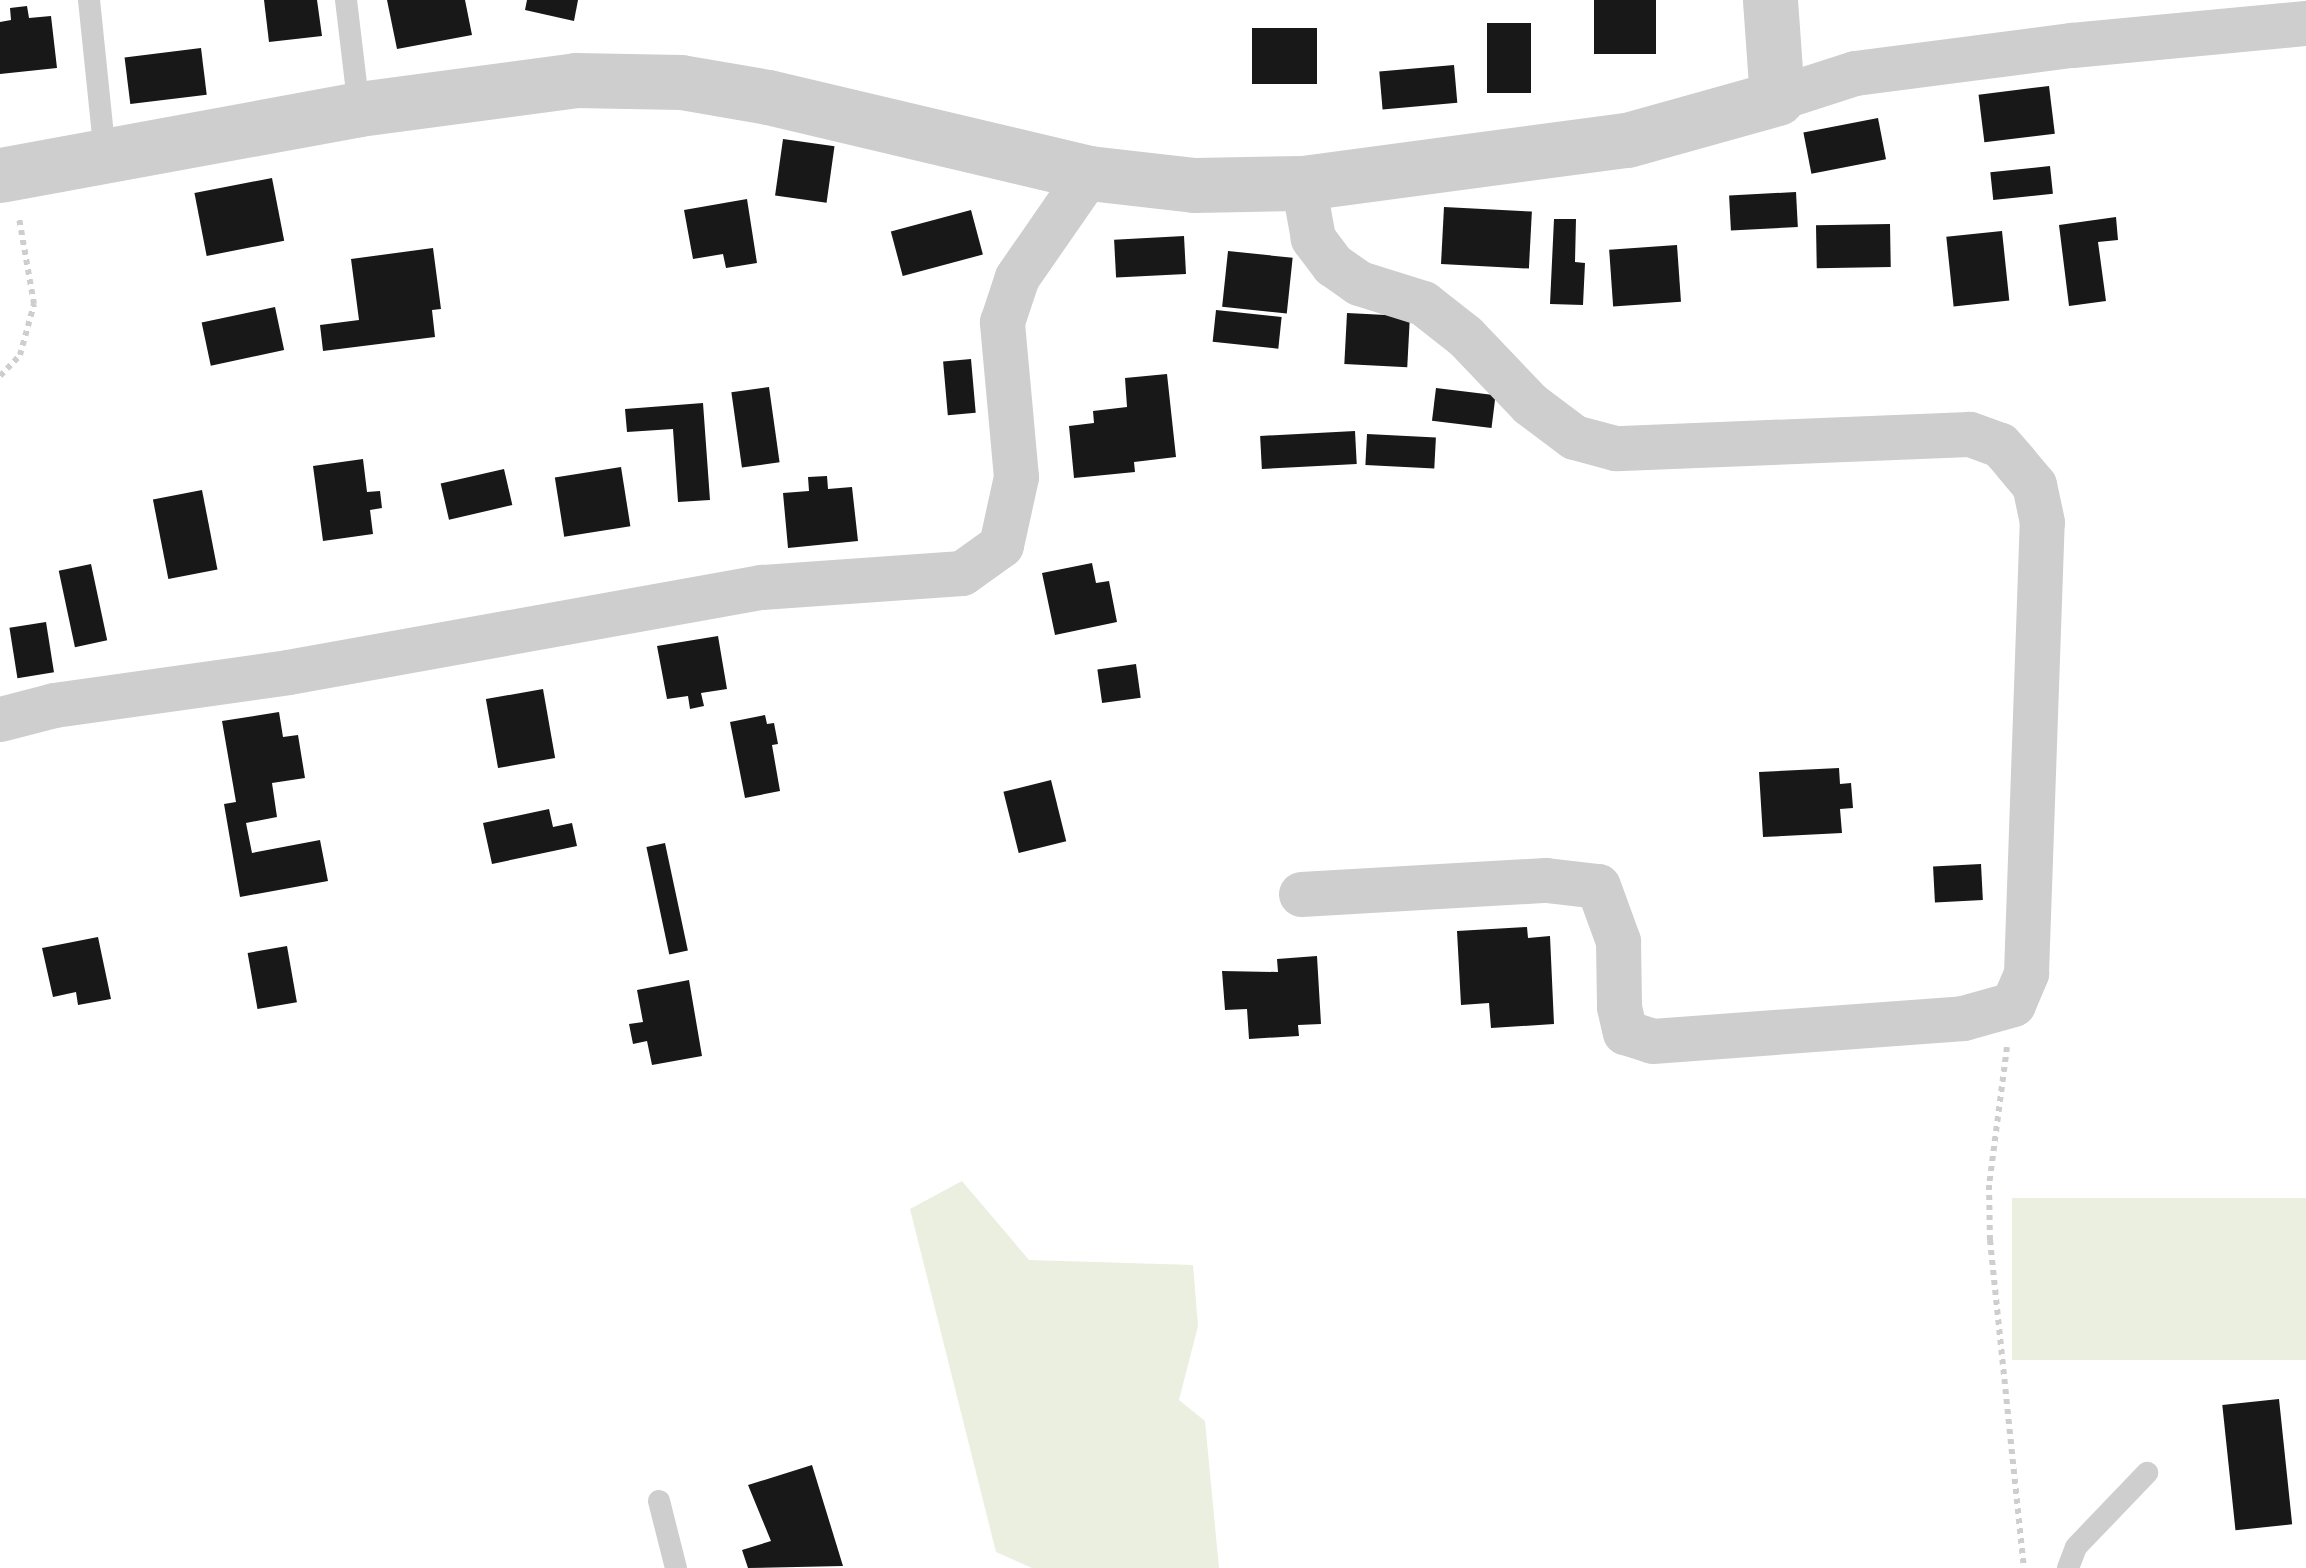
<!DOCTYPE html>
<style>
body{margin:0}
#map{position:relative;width:2306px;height:1568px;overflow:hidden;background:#fff;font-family:"PT Sans",sans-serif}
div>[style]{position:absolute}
.green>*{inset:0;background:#eaefdf;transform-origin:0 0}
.building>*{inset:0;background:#181818;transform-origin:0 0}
.path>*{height:6px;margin-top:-3px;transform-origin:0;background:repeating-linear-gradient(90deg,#cecece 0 5px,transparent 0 10px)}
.service>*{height:22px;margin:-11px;padding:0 11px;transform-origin:11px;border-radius:11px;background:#cecece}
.minor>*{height:45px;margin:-22.5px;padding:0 22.5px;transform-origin:22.5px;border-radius:22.5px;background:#cecece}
.tertiary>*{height:55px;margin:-27.5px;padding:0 27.5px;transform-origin:27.5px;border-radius:27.5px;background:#cecece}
span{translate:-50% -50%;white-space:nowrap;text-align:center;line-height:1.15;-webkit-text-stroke:10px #fff;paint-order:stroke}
</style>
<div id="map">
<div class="green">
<i style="clip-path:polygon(962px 1181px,1029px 1260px,1193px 1265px,1198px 1326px,1179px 1400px,1205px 1421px,1219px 1568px,1032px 1568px,996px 1552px,910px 1209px)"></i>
<i style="left:2306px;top:1198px;width:162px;height:294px;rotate:90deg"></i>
</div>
<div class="building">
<i style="clip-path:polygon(264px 0,317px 0,322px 36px,269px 42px)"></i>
<i style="clip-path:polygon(387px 0,465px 0,472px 35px,397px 49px)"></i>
<i style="clip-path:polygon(527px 0,578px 0,574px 21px,525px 10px)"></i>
<i style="left:1594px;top:0;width:62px;height:54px"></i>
<i style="clip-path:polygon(27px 6px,29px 18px,51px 16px,57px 68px,0 74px,0 22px,11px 20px,10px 8px)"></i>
<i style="left:1487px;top:23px;width:44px;height:70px"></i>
<i style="left:1317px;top:28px;width:56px;height:65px;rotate:90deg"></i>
<i style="left:201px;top:48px;width:47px;height:77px;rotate:83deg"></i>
<i style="left:1454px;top:65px;width:38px;height:75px;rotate:85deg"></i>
<i style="left:2049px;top:86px;width:48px;height:71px;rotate:83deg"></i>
<i style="left:1878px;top:118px;width:42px;height:76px;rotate:79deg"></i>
<i style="left:783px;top:139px;width:52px;height:57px;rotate:8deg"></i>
<i style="left:2050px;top:166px;width:28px;height:60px;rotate:84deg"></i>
<i style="left:272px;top:178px;width:64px;height:79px;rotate:79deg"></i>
<i style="left:1796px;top:192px;width:35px;height:67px;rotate:87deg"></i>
<i style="clip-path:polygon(747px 199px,757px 263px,726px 268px,723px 254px,693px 259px,684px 210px)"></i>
<i style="left:1444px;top:207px;width:88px;height:57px;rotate:3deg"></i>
<i style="left:971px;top:210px;width:46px;height:83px;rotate:75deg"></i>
<i style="clip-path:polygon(2116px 217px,2118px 240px,2098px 242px,2106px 301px,2069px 306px,2059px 225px)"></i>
<i style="clip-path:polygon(1554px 219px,1576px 219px,1575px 262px,1585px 263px,1583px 305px,1550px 304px)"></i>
<i style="left:1890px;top:224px;width:43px;height:74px;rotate:89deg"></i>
<i style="left:2002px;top:231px;width:70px;height:56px;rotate:84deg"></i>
<i style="left:1184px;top:236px;width:38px;height:70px;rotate:87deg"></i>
<i style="left:1677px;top:245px;width:57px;height:68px;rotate:86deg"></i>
<i style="clip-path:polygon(433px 248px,441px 309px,432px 310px,435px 337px,323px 351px,320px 325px,359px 320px,351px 259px)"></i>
<i style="left:1228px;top:251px;width:65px;height:56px;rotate:6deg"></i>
<i style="left:275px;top:307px;width:44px;height:75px;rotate:78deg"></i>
<i style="left:1216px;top:310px;width:66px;height:32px;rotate:6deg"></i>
<i style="left:1347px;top:313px;width:63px;height:51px;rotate:3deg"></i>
<i style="left:971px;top:359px;width:54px;height:28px;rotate:85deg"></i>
<i style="clip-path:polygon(1167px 374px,1176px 457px,1134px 462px,1135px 472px,1074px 478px,1069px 426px,1094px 423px,1093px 411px,1127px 407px,1125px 378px)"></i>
<i style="left:769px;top:387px;width:76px;height:38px;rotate:82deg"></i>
<i style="left:1436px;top:388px;width:60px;height:33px;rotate:7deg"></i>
<i style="clip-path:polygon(703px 403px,710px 500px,678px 502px,673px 429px,627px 432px,625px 409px)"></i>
<i style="left:1355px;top:431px;width:33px;height:95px;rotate:87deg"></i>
<i style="left:1367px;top:434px;width:69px;height:31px;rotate:3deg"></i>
<i style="clip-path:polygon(363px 459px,367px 492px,380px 491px,382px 508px,370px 510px,373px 534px,323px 541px,313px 466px)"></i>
<i style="left:621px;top:467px;width:60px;height:67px;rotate:81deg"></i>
<i style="left:504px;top:469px;width:37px;height:65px;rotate:77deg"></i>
<i style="clip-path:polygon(827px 476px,828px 489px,852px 487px,858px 541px,788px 548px,783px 493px,809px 491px,808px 477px)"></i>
<i style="left:202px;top:490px;width:81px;height:50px;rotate:79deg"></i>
<i style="clip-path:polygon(1092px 563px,1096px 583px,1109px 581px,1117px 622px,1055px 635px,1042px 573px)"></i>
<i style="left:91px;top:564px;width:78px;height:33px;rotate:78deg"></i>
<i style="left:46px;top:622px;width:51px;height:37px;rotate:81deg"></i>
<i style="clip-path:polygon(718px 636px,727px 689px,701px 693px,704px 706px,690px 709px,688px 696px,667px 699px,657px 646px)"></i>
<i style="left:1136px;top:664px;width:34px;height:39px;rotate:82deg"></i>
<i style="left:543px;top:689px;width:70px;height:58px;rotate:80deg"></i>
<i style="clip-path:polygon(279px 712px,283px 737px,298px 735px,305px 778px,272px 783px,277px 817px,246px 823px,252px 853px,320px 840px,328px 881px,240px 897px,224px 804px,236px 802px,222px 721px)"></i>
<i style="clip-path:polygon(765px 715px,767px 724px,774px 723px,778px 744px,772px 745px,780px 791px,745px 798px,730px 722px)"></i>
<i style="clip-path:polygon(1839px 768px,1840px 784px,1851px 783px,1853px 808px,1840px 809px,1842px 833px,1763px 837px,1759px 772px)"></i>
<i style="left:1051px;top:780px;width:63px;height:49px;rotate:76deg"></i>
<i style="clip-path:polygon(549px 809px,553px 827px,572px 823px,577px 846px,492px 864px,483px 823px)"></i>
<i style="left:665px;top:843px;width:110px;height:19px;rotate:78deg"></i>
<i style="left:1981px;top:864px;width:36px;height:48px;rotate:87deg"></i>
<i style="clip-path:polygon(1527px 927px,1528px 938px,1550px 936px,1554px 1024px,1491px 1028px,1489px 1003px,1461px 1005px,1457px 931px)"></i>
<i style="clip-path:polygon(98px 937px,111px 999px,78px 1005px,76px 992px,53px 997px,42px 948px)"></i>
<i style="left:287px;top:946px;width:57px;height:40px;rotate:80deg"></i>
<i style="clip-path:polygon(1317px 956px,1321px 1024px,1298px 1025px,1299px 1036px,1249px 1039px,1247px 1009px,1225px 1010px,1222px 971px,1278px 972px,1277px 959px)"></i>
<i style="clip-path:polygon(689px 980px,702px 1056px,652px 1065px,647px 1041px,633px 1044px,629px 1024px,643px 1022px,637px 990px)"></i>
<i style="left:2279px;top:1399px;width:126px;height:57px;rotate:84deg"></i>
<i style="clip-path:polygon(812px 1465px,843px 1566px,748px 1568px,742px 1550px,771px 1541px,748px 1485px)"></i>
</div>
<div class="path">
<i style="left:0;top:376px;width:29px;rotate:-46deg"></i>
<i style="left:20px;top:355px;width:53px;rotate:-74.6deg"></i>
<i style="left:34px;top:304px;width:87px;rotate:-99.9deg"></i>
<i style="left:2007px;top:1047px;width:139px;rotate:97.4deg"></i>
<i style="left:1989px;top:1185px;width:55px;rotate:89deg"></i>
<i style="left:1990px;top:1240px;width:330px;rotate:84.1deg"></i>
</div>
<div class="service">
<i style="left:89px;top:0;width:156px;rotate:84.1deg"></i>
<i style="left:346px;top:0;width:110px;rotate:83.2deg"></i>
<i style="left:659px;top:1501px;width:69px;rotate:75.8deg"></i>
<i style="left:2068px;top:1568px;width:22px;rotate:-69deg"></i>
<i style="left:2076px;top:1547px;width:103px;rotate:-46.2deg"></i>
</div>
<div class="minor">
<i style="left:1777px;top:98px;width:82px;rotate:-17.8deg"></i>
<i style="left:1855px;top:73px;width:219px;rotate:-7.4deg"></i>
<i style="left:2072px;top:45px;width:235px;rotate:-5.4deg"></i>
<i style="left:0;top:719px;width:56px;rotate:-14.5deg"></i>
<i style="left:54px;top:705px;width:236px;rotate:-8deg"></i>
<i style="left:288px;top:672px;width:481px;rotate:-10.2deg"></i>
<i style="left:761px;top:587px;width:201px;rotate:-4deg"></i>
<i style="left:962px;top:573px;width:48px;rotate:-35.7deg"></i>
<i style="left:1001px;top:545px;width:70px;rotate:-77.6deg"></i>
<i style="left:1016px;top:477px;width:156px;rotate:-95.2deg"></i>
<i style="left:1002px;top:322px;width:47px;rotate:-71.6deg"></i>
<i style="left:1017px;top:277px;width:126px;rotate:-55.3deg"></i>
<i style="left:1301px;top:894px;width:245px;rotate:-3.3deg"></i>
<i style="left:1546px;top:880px;width:52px;rotate:6.6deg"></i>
<i style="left:1598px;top:886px;width:59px;rotate:70deg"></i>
<i style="left:1618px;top:941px;width:66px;rotate:89.1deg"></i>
<i style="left:1619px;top:1007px;width:26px;rotate:77deg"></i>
<i style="left:1625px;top:1032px;width:28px;rotate:18deg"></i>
<i style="left:1652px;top:1041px;width:312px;rotate:-4.2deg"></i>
<i style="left:1963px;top:1018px;width:52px;rotate:-15.6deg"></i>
<i style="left:2013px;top:1004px;width:34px;rotate:-67deg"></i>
<i style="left:2026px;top:973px;width:451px;rotate:-88deg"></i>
<i style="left:2042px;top:522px;width:38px;rotate:-102deg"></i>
<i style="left:2034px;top:485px;width:30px;rotate:-130deg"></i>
<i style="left:2015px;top:462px;width:23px;rotate:-131deg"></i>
<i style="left:2000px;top:445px;width:33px;rotate:-160deg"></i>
<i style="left:1969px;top:434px;width:354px;rotate:177.7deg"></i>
<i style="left:1615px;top:448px;width:42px;rotate:-165deg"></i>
<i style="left:1574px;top:437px;width:55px;rotate:-143.1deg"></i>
<i style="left:1530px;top:404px;width:94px;rotate:-133.7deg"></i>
<i style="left:1465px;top:336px;width:53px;rotate:-141.8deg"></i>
<i style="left:1423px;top:303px;width:67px;rotate:-162.6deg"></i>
<i style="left:1359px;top:283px;width:32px;rotate:-145deg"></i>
<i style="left:1333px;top:265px;width:34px;rotate:-127deg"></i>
<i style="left:1313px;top:238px;width:56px;rotate:-100.3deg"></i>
</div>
<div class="tertiary">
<i style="left:0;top:175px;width:365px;rotate:-10.4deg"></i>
<i style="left:359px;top:109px;width:218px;rotate:-7.6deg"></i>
<i style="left:575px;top:80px;width:106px;rotate:1.1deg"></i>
<i style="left:681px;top:82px;width:88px;rotate:9.8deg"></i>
<i style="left:768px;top:97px;width:330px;rotate:13.3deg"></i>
<i style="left:1089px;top:173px;width:106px;rotate:6.5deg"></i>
<i style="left:1194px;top:185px;width:109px;rotate:-1.1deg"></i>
<i style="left:1303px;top:183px;width:327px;rotate:-7.6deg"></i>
<i style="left:1627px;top:140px;width:156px;rotate:-15.6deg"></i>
<i style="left:1777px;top:98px;width:98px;rotate:-94.1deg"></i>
</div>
</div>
